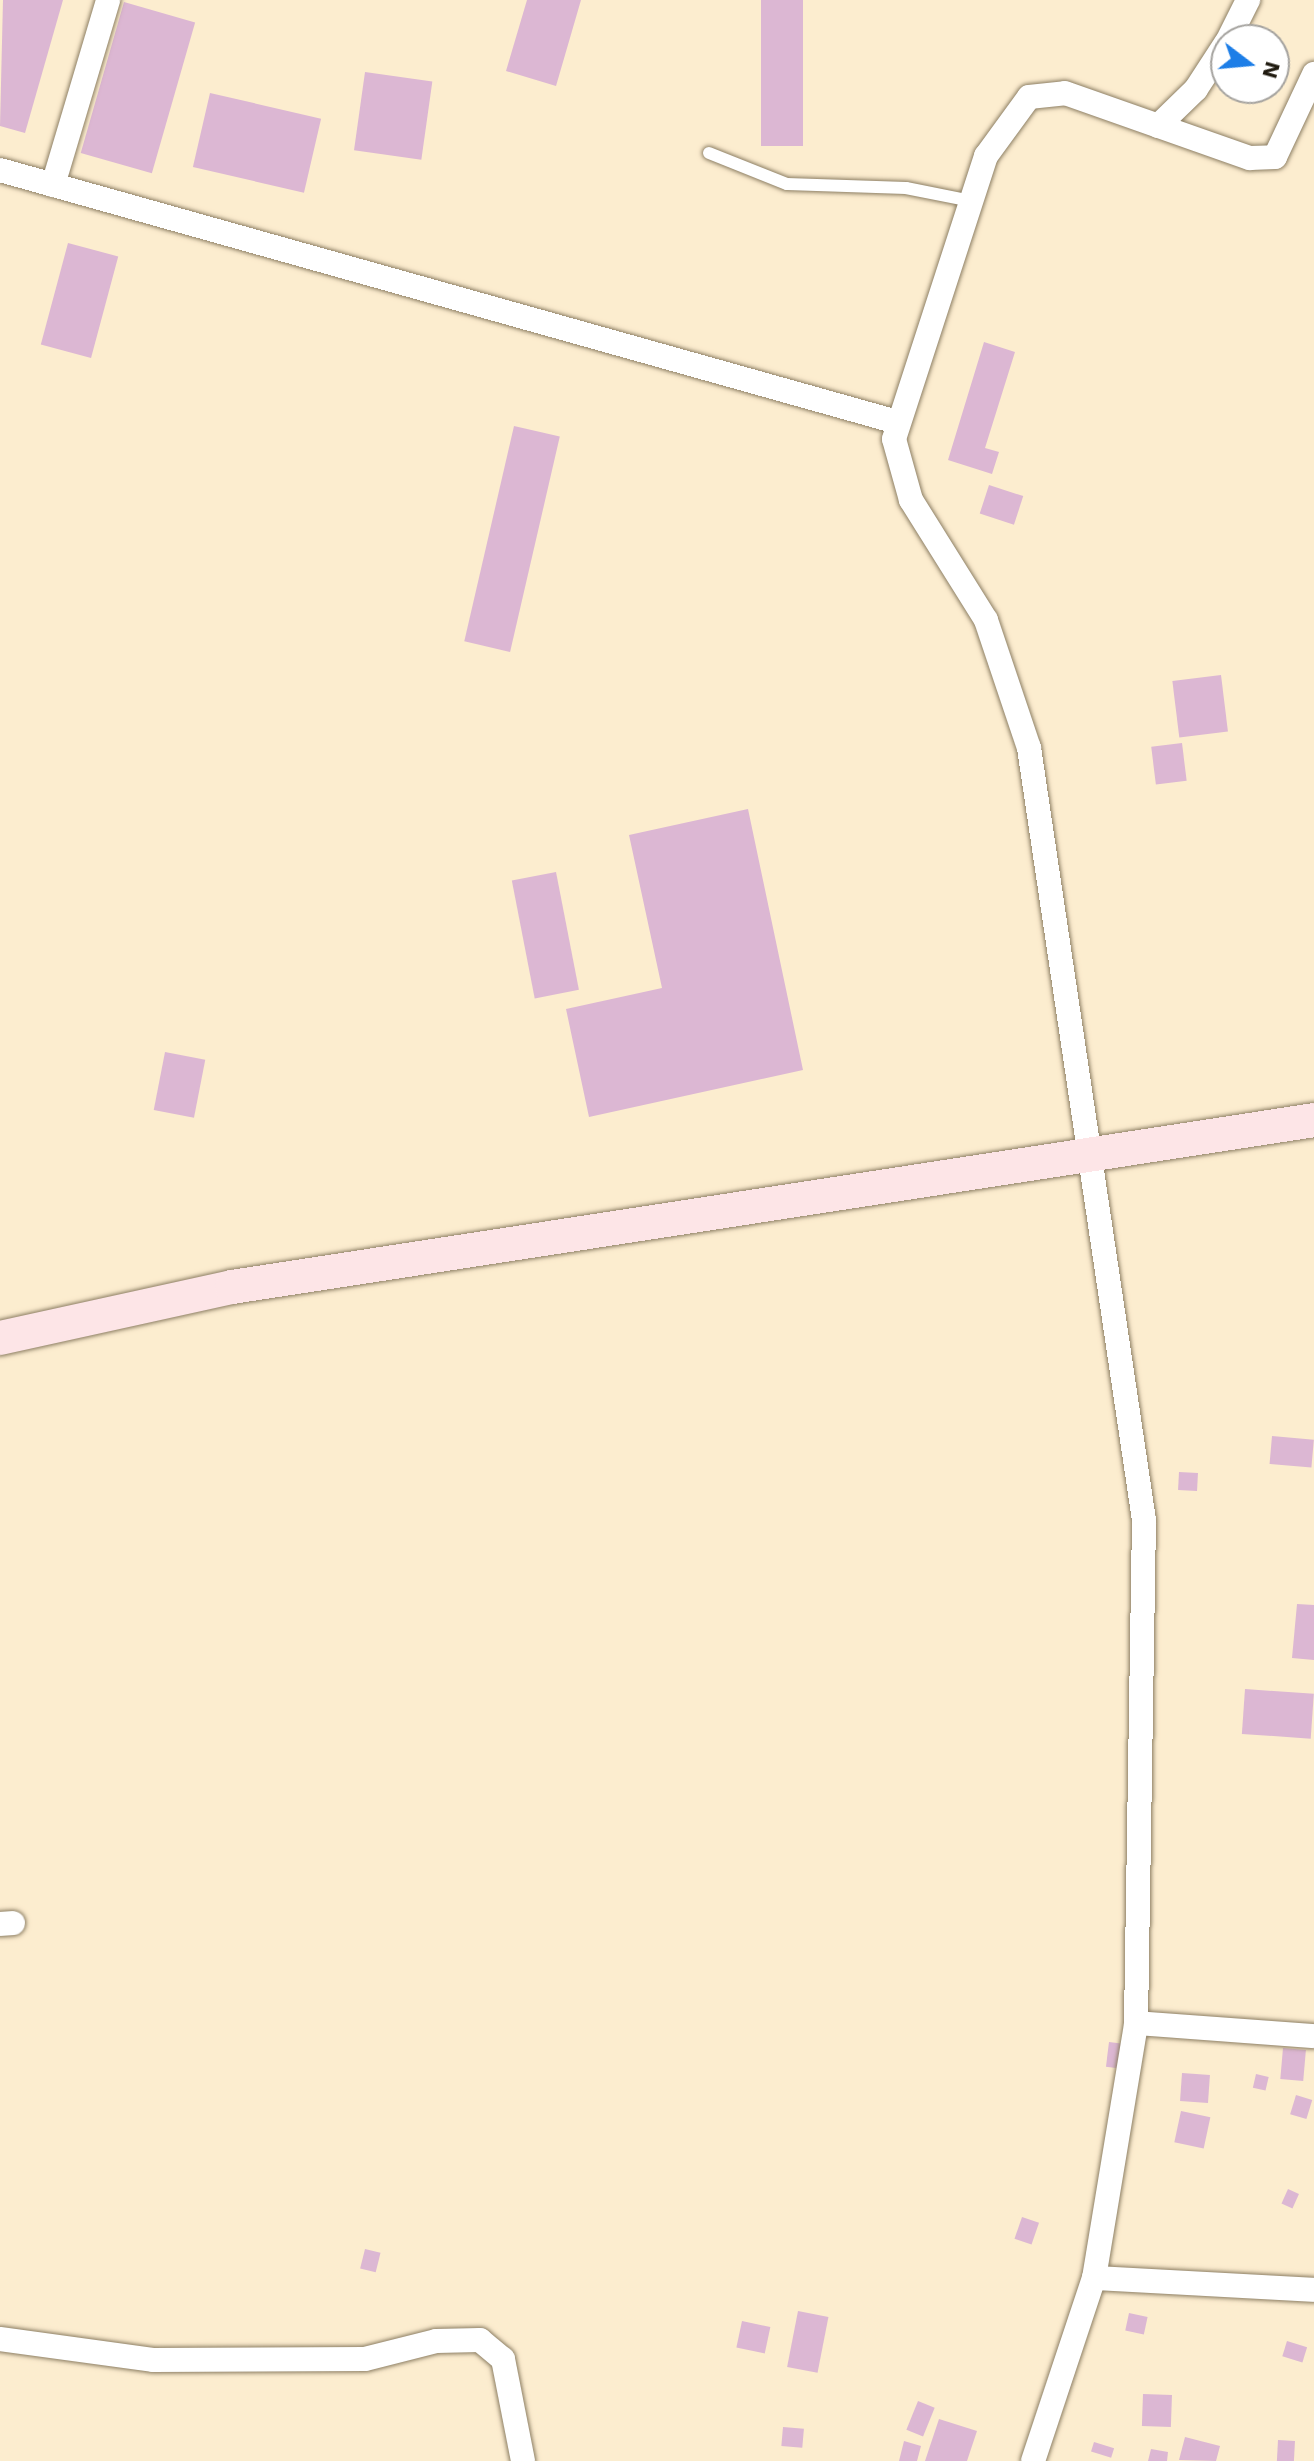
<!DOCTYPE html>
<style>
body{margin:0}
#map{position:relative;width:1314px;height:2461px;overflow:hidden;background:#fcedcf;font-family:"Work Sans",sans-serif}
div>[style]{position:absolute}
.building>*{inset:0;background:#dcb7d3;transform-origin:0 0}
.roads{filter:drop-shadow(0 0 2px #8d7f64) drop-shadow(0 0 2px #8d7f64)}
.service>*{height:12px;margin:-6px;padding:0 6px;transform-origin:6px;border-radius:6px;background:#fff}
.minor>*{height:24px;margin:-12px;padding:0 12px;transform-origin:12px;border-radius:12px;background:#fff}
.secondary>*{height:34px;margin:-17px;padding:0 17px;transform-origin:17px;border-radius:17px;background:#fde5e7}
span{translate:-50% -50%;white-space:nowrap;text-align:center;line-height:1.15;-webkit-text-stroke:8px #fff;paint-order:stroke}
.north{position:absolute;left:1210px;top:24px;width:80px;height:80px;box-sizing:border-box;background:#fff;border:2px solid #a5a39f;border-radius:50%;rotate:106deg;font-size:22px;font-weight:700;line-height:32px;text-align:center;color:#1f1a0f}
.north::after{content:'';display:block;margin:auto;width:28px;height:36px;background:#1d7ee7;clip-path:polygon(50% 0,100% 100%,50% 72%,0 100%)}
</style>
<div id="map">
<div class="building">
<i style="clip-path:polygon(3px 0,63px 0,25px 133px,0 126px)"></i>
<i style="clip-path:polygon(527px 0,581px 0,556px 86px,506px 71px)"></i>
<i style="left:761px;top:0;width:42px;height:146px"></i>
<i style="left:124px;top:2px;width:74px;height:157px;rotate:16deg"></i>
<i style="left:365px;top:72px;width:68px;height:79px;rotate:8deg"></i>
<i style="left:210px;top:93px;width:114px;height:76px;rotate:13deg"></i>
<i style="left:68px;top:243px;width:52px;height:105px;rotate:15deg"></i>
<i style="clip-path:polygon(984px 342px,1015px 352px,985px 448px,999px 452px,992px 474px,948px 460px)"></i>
<i style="left:514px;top:426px;width:47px;height:221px;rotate:13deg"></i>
<i style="left:989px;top:485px;width:36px;height:30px;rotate:18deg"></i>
<i style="left:1221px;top:675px;width:57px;height:49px;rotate:83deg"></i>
<i style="left:1182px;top:743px;width:38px;height:31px;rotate:83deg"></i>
<i style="clip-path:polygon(748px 809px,803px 1070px,589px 1117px,566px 1009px,662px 988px,629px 835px)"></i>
<i style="left:556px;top:872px;width:120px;height:45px;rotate:79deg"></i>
<i style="left:165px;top:1052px;width:41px;height:59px;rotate:11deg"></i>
<i style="left:1272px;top:1436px;width:42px;height:28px;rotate:5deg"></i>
<i style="left:1179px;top:1472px;width:19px;height:18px;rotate:3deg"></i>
<i style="clip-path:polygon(1297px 1604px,1314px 1605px,1314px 1660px,1292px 1658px)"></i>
<i style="left:1245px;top:1689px;width:69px;height:45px;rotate:4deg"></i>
<i style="left:1109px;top:2042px;width:16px;height:25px;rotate:7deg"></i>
<i style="left:1283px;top:2048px;width:23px;height:31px;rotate:5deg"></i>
<i style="left:1182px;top:2073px;width:28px;height:28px;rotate:4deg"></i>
<i style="left:1256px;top:2074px;width:13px;height:14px;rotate:13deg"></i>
<i style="left:1296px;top:2095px;width:17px;height:20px;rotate:17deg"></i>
<i style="left:1181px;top:2111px;width:30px;height:32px;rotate:12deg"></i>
<i style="left:1288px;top:2189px;width:12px;height:16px;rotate:24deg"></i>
<i style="left:1022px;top:2217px;width:18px;height:23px;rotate:19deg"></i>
<i style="left:365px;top:2249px;width:16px;height:20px;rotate:14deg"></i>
<i style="left:798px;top:2311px;width:31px;height:57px;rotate:11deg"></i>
<i style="left:1129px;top:2313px;width:19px;height:18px;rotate:12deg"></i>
<i style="left:742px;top:2321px;width:29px;height:27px;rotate:12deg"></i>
<i style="left:1287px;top:2341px;width:21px;height:16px;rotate:17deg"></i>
<i style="left:1143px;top:2394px;width:29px;height:32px;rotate:2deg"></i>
<i style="left:918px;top:2401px;width:18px;height:31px;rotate:22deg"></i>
<i style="clip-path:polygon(939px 2419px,977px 2431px,967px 2461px,925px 2461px)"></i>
<i style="left:783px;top:2427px;width:21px;height:19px;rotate:5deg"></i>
<i style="clip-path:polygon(1185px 2437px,1220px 2446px,1216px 2461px,1179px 2460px)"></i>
<i style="left:1278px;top:2440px;width:17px;height:21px;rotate:3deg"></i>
<i style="clip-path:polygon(904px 2441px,921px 2446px,917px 2461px,899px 2461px)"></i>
<i style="left:1094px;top:2442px;width:21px;height:10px;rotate:17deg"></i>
<i style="clip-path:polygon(1151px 2449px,1168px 2452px,1167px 2461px,1148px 2461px)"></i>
</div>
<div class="roads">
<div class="service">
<i style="left:709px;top:153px;width:84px;rotate:21.7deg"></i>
<i style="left:787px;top:184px;width:119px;rotate:1.9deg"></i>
<i style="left:906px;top:188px;width:66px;rotate:11.3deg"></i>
</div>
<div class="minor">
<i style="left:1228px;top:40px;width:45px;rotate:-63.4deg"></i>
<i style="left:1158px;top:126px;width:53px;rotate:-44.2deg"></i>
<i style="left:1196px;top:89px;width:55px;rotate:-56.9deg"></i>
<i style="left:0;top:170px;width:932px;rotate:15.69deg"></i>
<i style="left:53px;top:185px;width:193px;rotate:-73.4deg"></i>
<i style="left:0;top:1924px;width:13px;rotate:-4deg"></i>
<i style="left:1136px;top:2023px;width:178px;rotate:4.2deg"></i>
<i style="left:1094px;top:2278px;width:220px;rotate:3.1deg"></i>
<i style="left:0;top:2339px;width:154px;rotate:7.8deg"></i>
<i style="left:153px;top:2360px;width:212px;rotate:-0.3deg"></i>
<i style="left:365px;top:2359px;width:73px;rotate:-14.2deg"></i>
<i style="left:436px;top:2341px;width:44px;rotate:-1.3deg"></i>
<i style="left:480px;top:2340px;width:30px;rotate:40deg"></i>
<i style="left:503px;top:2359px;width:104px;rotate:78.9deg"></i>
<i style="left:1033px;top:2461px;width:193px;rotate:-71.6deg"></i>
<i style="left:1094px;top:2278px;width:258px;rotate:-80.6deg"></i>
<i style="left:1136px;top:2023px;width:503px;rotate:-89.09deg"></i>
<i style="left:1144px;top:1520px;width:781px;rotate:-98.47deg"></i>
<i style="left:1029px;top:748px;width:135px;rotate:-108.6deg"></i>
<i style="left:986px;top:620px;width:142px;rotate:-122deg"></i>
<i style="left:911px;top:500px;width:63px;rotate:-105.6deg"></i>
<i style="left:894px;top:439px;width:298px;rotate:-72deg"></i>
<i style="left:986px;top:156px;width:73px;rotate:-53.9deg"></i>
<i style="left:1029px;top:97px;width:36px;rotate:-6deg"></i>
<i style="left:1065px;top:93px;width:196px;rotate:19.4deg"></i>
<i style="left:1250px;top:158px;width:25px;rotate:-2deg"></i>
<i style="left:1275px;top:157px;width:92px;rotate:-64.8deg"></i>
</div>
<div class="secondary">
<i style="left:0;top:1338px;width:238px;rotate:-12.4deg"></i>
<i style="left:232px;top:1287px;width:1095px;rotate:-8.77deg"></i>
</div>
</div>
<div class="north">N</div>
</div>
